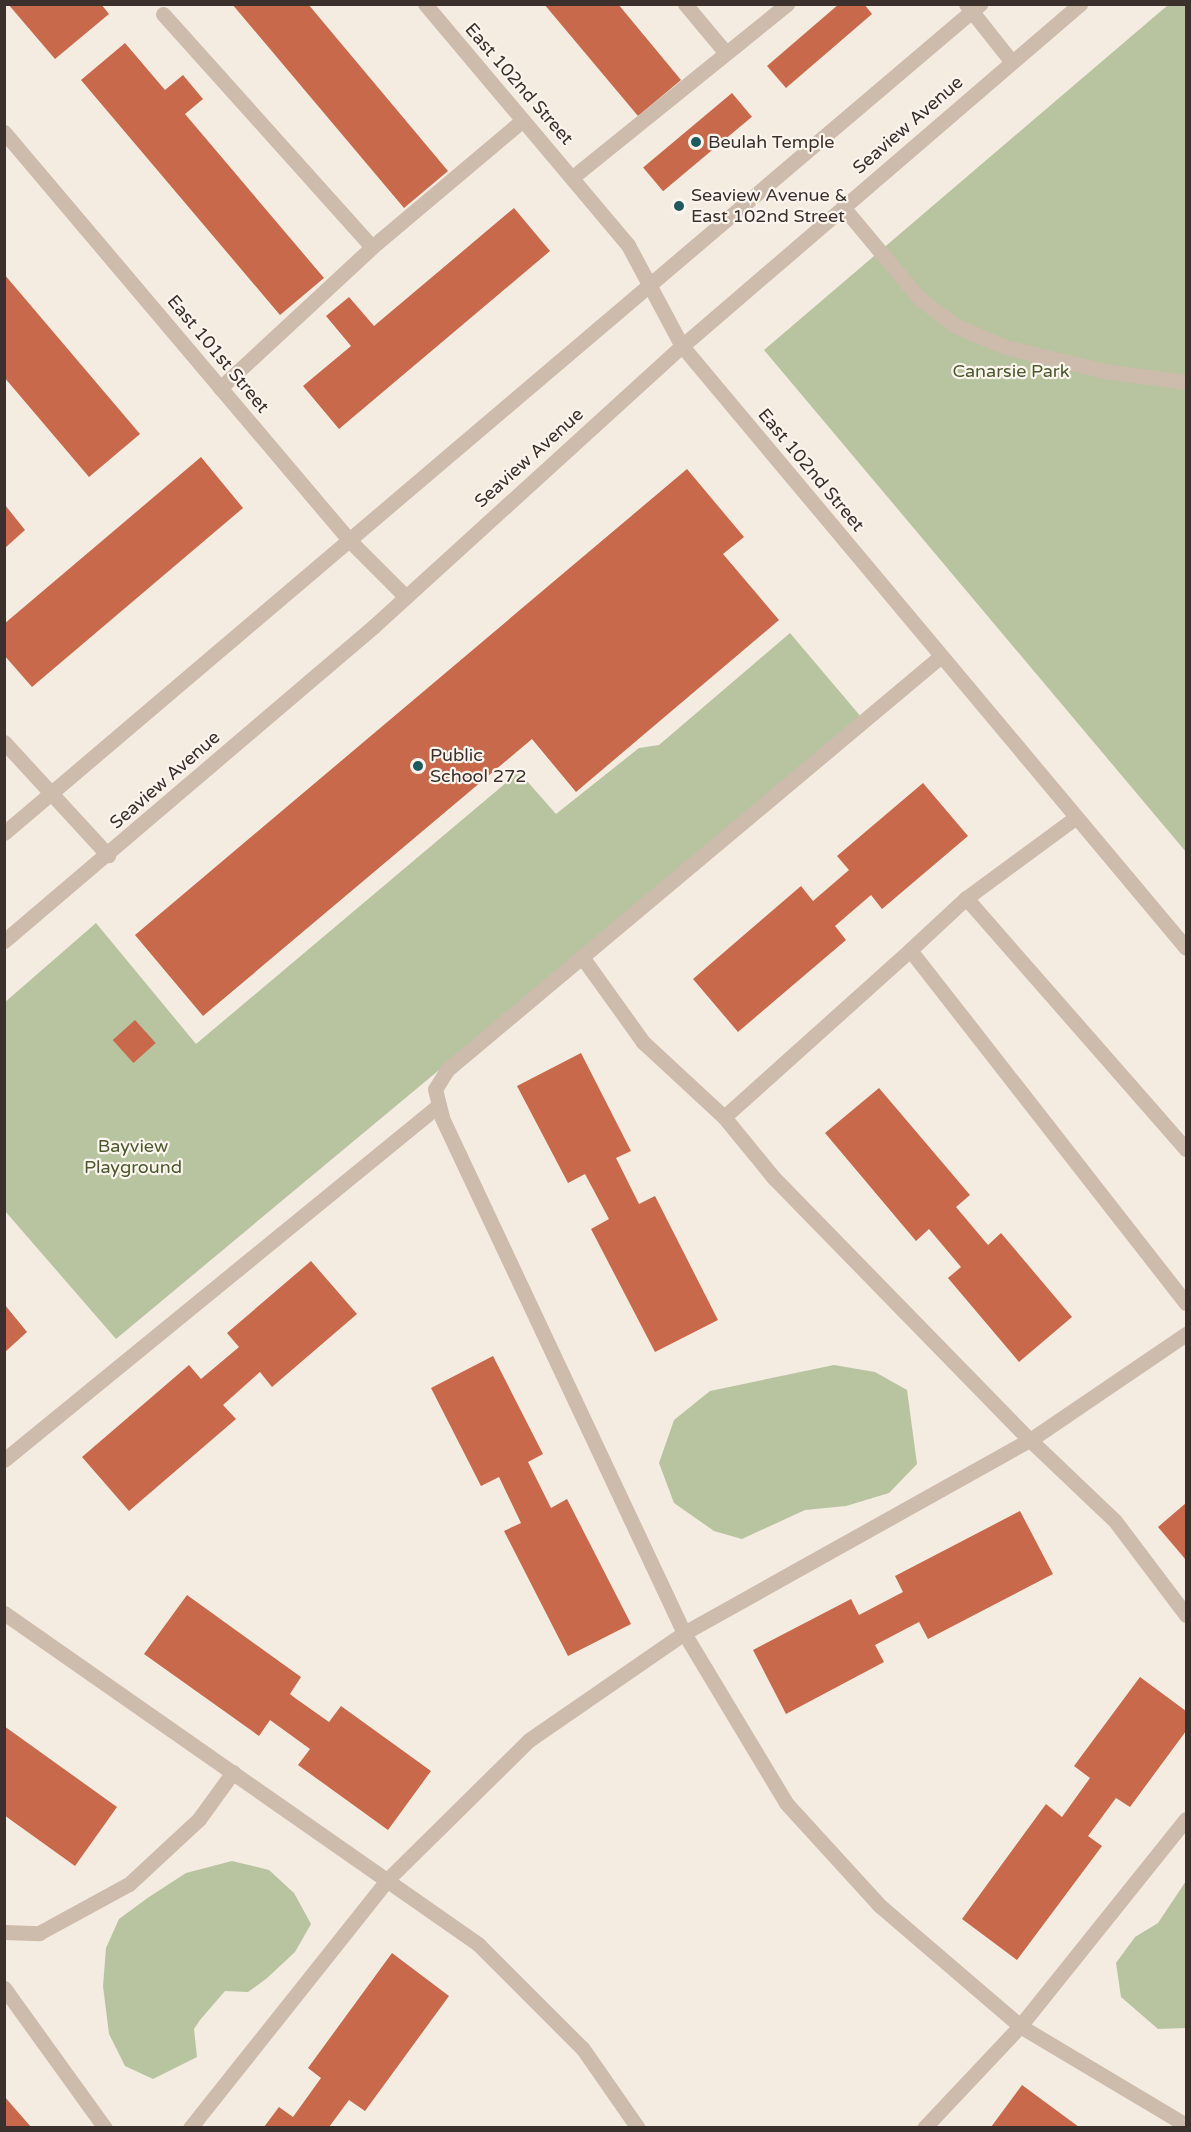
<!DOCTYPE html>
<style>
body{margin:0}
#map{position:relative;width:1191px;height:2132px;overflow:hidden;background:#f4ebe1;font-family:"Varela Round",sans-serif}
div>[style]{position:absolute}
.green>*{inset:0;background:#b8c4a0}
.building>*{inset:0;background:#c8694b;transform-origin:0 0}
.service>*{height:15px;margin:-7.5px;padding:0 7.5px;transform-origin:7.5px;border-radius:7.5px;background:#cdbbac}
.minor>*{height:15px;margin:-7.5px;padding:0 7.5px;transform-origin:7.5px;border-radius:7.5px;background:#cdbbac}
.tertiary>*{height:15px;margin:-7.5px;padding:0 7.5px;transform-origin:7.5px;border-radius:7.5px;background:#cdbbac}
.dots>*{width:16px;height:16px;translate:-50% -50%;box-sizing:border-box;border:3px solid #fbf5ee;border-radius:50%}
span{translate:-50% -50%;white-space:nowrap;text-align:center;line-height:1.15;-webkit-text-stroke:4.5px #fbf5ee;paint-order:stroke}
.street-label{font-size:18px;color:#3b302b}
.poi-label{font-size:18px;color:#3b302b}
.left{translate:0 -50%;text-align:left}
.park-label{font-size:18px;color:#4a5a2e}
.frame{position:absolute;inset:0;border:6px solid #3b302b;pointer-events:none}
</style>
<div id="map">
<div class="green">
<i style="clip-path:polygon(1168px 5px,1186px 5px,1186px 852px,764px 350px)"></i>
<i style="clip-path:polygon(790px 633px,862px 718px,116px 1339px,5px 1211px,4px 1003px,96px 923px,196px 1044px,519px 772px,556px 814px,639px 748px,659px 745px)"></i>
<i style="clip-path:polygon(834px 1365px,875px 1372px,907px 1390px,917px 1464px,889px 1493px,846px 1506px,805px 1510px,742px 1539px,714px 1531px,674px 1503px,659px 1463px,674px 1420px,710px 1391px)"></i>
<i style="clip-path:polygon(232px 1861px,269px 1870px,294px 1893px,311px 1924px,295px 1952px,266px 1979px,248px 1992px,225px 1991px,200px 2020px,194px 2029px,197px 2057px,153px 2079px,125px 2066px,109px 2034px,103px 1986px,106px 1948px,119px 1919px,149px 1897px,186px 1873px)"></i>
<i style="clip-path:polygon(1186px 1881px,1186px 2028px,1158px 2029px,1121px 1997px,1116px 1963px,1135px 1937px,1158px 1923px)"></i>
</div>
<div class="building">
<i style="clip-path:polygon(8px 4px,101px 4px,109px 14px,55px 59px)"></i>
<i style="clip-path:polygon(232px 4px,308px 4px,448px 171px,404px 208px)"></i>
<i style="clip-path:polygon(544px 4px,618px 4px,681px 80px,638px 116px)"></i>
<i style="clip-path:polygon(839px 4px,864px 4px,872px 14px,786px 88px,767px 66px)"></i>
<i style="clip-path:polygon(125px 43px,165px 90px,183px 75px,203px 99px,185px 114px,324px 278px,280px 315px,81px 80px)"></i>
<i style="left:732px;top:93px;width:31px;height:116px;rotate:50deg"></i>
<i style="clip-path:polygon(514px 208px,550px 251px,339px 429px,303px 386px,351px 346px,326px 316px,349px 297px,374px 326px)"></i>
<i style="clip-path:polygon(4px 274px,140px 434px,89px 477px,4px 377px)"></i>
<i style="clip-path:polygon(201px 457px,243px 508px,32px 687px,4px 655px,4px 624px)"></i>
<i style="clip-path:polygon(687px 469px,744px 537px,723px 554px,779px 620px,576px 792px,532px 739px,203px 1016px,135px 935px)"></i>
<i style="clip-path:polygon(5px 505px,25px 530px,5px 548px)"></i>
<i style="clip-path:polygon(923px 783px,968px 836px,882px 909px,871px 895px,835px 926px,846px 940px,738px 1032px,693px 979px,801px 886px,813px 901px,849px 870px,837px 856px)"></i>
<i style="left:135px;top:1020px;width:31px;height:30px;rotate:48deg"></i>
<i style="clip-path:polygon(581px 1053px,631px 1151px,616px 1158px,639px 1204px,655px 1196px,718px 1320px,655px 1352px,591px 1229px,609px 1219px,585px 1174px,568px 1183px,517px 1086px)"></i>
<i style="clip-path:polygon(879px 1088px,970px 1195px,956px 1207px,988px 1245px,1001px 1233px,1072px 1317px,1019px 1362px,948px 1278px,961px 1267px,929px 1229px,916px 1241px,825px 1133px)"></i>
<i style="clip-path:polygon(311px 1261px,357px 1314px,272px 1387px,260px 1372px,223px 1405px,236px 1419px,129px 1511px,82px 1457px,189px 1365px,201px 1379px,239px 1347px,227px 1333px)"></i>
<i style="clip-path:polygon(5px 1305px,27px 1332px,5px 1352px)"></i>
<i style="clip-path:polygon(493px 1356px,543px 1454px,528px 1462px,551px 1508px,567px 1499px,631px 1624px,568px 1656px,504px 1531px,521px 1523px,499px 1477px,481px 1486px,431px 1388px)"></i>
<i style="clip-path:polygon(1186px 1503px,1186px 1560px,1158px 1527px)"></i>
<i style="clip-path:polygon(1020px 1511px,1053px 1574px,928px 1639px,919px 1622px,875px 1645px,884px 1662px,786px 1714px,753px 1650px,851px 1599px,859px 1615px,903px 1592px,895px 1576px)"></i>
<i style="clip-path:polygon(187px 1595px,301px 1677px,290px 1694px,295px 1698px,329px 1722px,341px 1706px,431px 1771px,388px 1830px,298px 1765px,310px 1749px,270px 1720px,259px 1736px,144px 1654px)"></i>
<i style="clip-path:polygon(1140px 1677px,1186px 1711px,1186px 1731px,1130px 1807px,1116px 1798px,1088px 1836px,1102px 1846px,1017px 1960px,962px 1919px,1046px 1804px,1062px 1817px,1090px 1778px,1074px 1766px)"></i>
<i style="clip-path:polygon(4px 1726px,117px 1807px,75px 1866px,4px 1815px)"></i>
<i style="clip-path:polygon(392px 1953px,449px 1996px,365px 2111px,349px 2100px,329px 2127px,264px 2127px,279px 2107px,293px 2117px,321px 2078px,308px 2068px)"></i>
<i style="clip-path:polygon(1022px 2085px,1079px 2127px,991px 2127px)"></i>
<i style="clip-path:polygon(4px 2096px,31px 2127px,4px 2127px)"></i>
</div>
<div class="service">
<i style="left:685px;top:4px;width:64px;rotate:50.1deg"></i>
<i style="left:163px;top:14px;width:313px;rotate:48.1deg"></i>
<i style="left:574px;top:176px;width:274px;rotate:-38.9deg"></i>
<i style="left:843px;top:207px;width:120px;rotate:50.1deg"></i>
<i style="left:920px;top:299px;width:45px;rotate:36.9deg"></i>
<i style="left:956px;top:326px;width:53px;rotate:23.2deg"></i>
<i style="left:1005px;top:347px;width:102px;rotate:13.6deg"></i>
<i style="left:1104px;top:371px;width:83px;rotate:7.6deg"></i>
<i style="left:220px;top:388px;width:207px;rotate:-42.8deg"></i>
<i style="left:372px;top:247px;width:197px;rotate:-40.1deg"></i>
<i style="left:941px;top:656px;width:645px;rotate:140.04deg"></i>
<i style="left:447px;top:1070px;width:22px;rotate:122deg"></i>
<i style="left:435px;top:1089px;width:30px;rotate:76deg"></i>
<i style="left:442px;top:1118px;width:569px;rotate:64.83deg"></i>
<i style="left:684px;top:1633px;width:198px;rotate:59deg"></i>
<i style="left:786px;top:1803px;width:138px;rotate:47.6deg"></i>
<i style="left:879px;top:1905px;width:186px;rotate:40.6deg"></i>
<i style="left:1020px;top:2026px;width:193px;rotate:30.8deg"></i>
<i style="left:1075px;top:818px;width:135px;rotate:143.7deg"></i>
<i style="left:966px;top:898px;width:76px;rotate:137.1deg"></i>
<i style="left:910px;top:950px;width:448px;rotate:52deg"></i>
<i style="left:966px;top:898px;width:334px;rotate:48.8deg"></i>
<i style="left:582px;top:957px;width:105px;rotate:54.3deg"></i>
<i style="left:643px;top:1042px;width:110px;rotate:42.8deg"></i>
<i style="left:724px;top:1117px;width:79px;rotate:50.7deg"></i>
<i style="left:774px;top:1178px;width:366px;rotate:45.7deg"></i>
<i style="left:1030px;top:1440px;width:189px;rotate:-34.2deg"></i>
<i style="left:724px;top:1117px;width:250px;rotate:-41.9deg"></i>
<i style="left:4px;top:1460px;width:561px;rotate:-39.22deg"></i>
<i style="left:4px;top:1613px;width:578px;rotate:34.93deg"></i>
<i style="left:478px;top:1944px;width:148px;rotate:45deg"></i>
<i style="left:583px;top:2049px;width:96px;rotate:55.2deg"></i>
<i style="left:4px;top:1932px;width:35px;rotate:2deg"></i>
<i style="left:39px;top:1933px;width:102px;rotate:-28.6deg"></i>
<i style="left:129px;top:1884px;width:96px;rotate:-42.9deg"></i>
<i style="left:199px;top:1819px;width:58px;rotate:-54.1deg"></i>
<i style="left:4px;top:1988px;width:173px;rotate:54.2deg"></i>
<i style="left:190px;top:2128px;width:317px;rotate:-51.5deg"></i>
<i style="left:387px;top:1880px;width:199px;rotate:-44.6deg"></i>
<i style="left:529px;top:1740px;width:188px;rotate:-34.6deg"></i>
<i style="left:684px;top:1633px;width:396px;rotate:-29.2deg"></i>
<i style="left:1030px;top:1440px;width:117px;rotate:43.6deg"></i>
<i style="left:1115px;top:1521px;width:118px;rotate:52.9deg"></i>
<i style="left:924px;top:2128px;width:140px;rotate:-46.7deg"></i>
<i style="left:1020px;top:2026px;width:265px;rotate:-51.3deg"></i>
</div>
<div class="minor">
<i style="left:425px;top:4px;width:315px;rotate:49.9deg"></i>
<i style="left:628px;top:245px;width:115px;rotate:61.9deg"></i>
<i style="left:682px;top:346px;width:785px;rotate:50.06deg"></i>
<i style="left:966px;top:4px;width:74px;rotate:51.6deg"></i>
<i style="left:4px;top:132px;width:536px;rotate:49.77deg"></i>
<i style="left:350px;top:541px;width:79px;rotate:45deg"></i>
<i style="left:4px;top:742px;width:154px;rotate:47.4deg"></i>
</div>
<div class="tertiary">
<i style="left:4px;top:833px;width:1281px;rotate:-40.34deg"></i>
<i style="left:4px;top:941px;width:486px;rotate:-40.4deg"></i>
<i style="left:374px;top:626px;width:416px;rotate:-42.3deg"></i>
<i style="left:682px;top:346px;width:525px;rotate:-40.67deg"></i>
</div>
<div class="dots">
<i style="left:696px;top:142px;background:#1f5a5e"></i>
<i style="left:679px;top:206px;background:#1f5a5e"></i>
<i style="left:418px;top:766px;background:#1f5a5e"></i>
</div>
<div class="street-label">
<span style="left:519px;top:84px;rotate:49deg">East 102nd Street</span>
<span style="left:908px;top:125px;rotate:-41deg">Seaview Avenue</span>
<span style="left:218px;top:354px;rotate:50deg">East 101st Street</span>
<span style="left:529px;top:458px;rotate:-42deg">Seaview Avenue</span>
<span style="left:811px;top:470px;rotate:50deg">East 102nd Street</span>
<span style="left:165px;top:780px;rotate:-41deg">Seaview Avenue</span>
</div>
<div class="poi-label">
<span class="left" style="left:708px;top:142px">Beulah Temple</span>
<span class="left" style="left:691px;top:206px">Seaview Avenue &amp;<br>East 102nd Street</span>
<span class="left" style="left:430px;top:766px">Public<br>School 272</span>
</div>
<div class="park-label">
<span style="left:1011px;top:371px">Canarsie Park</span>
<span style="left:133px;top:1157px">Bayview<br>Playground</span>
</div>
<div class="frame"></div>
</div>
